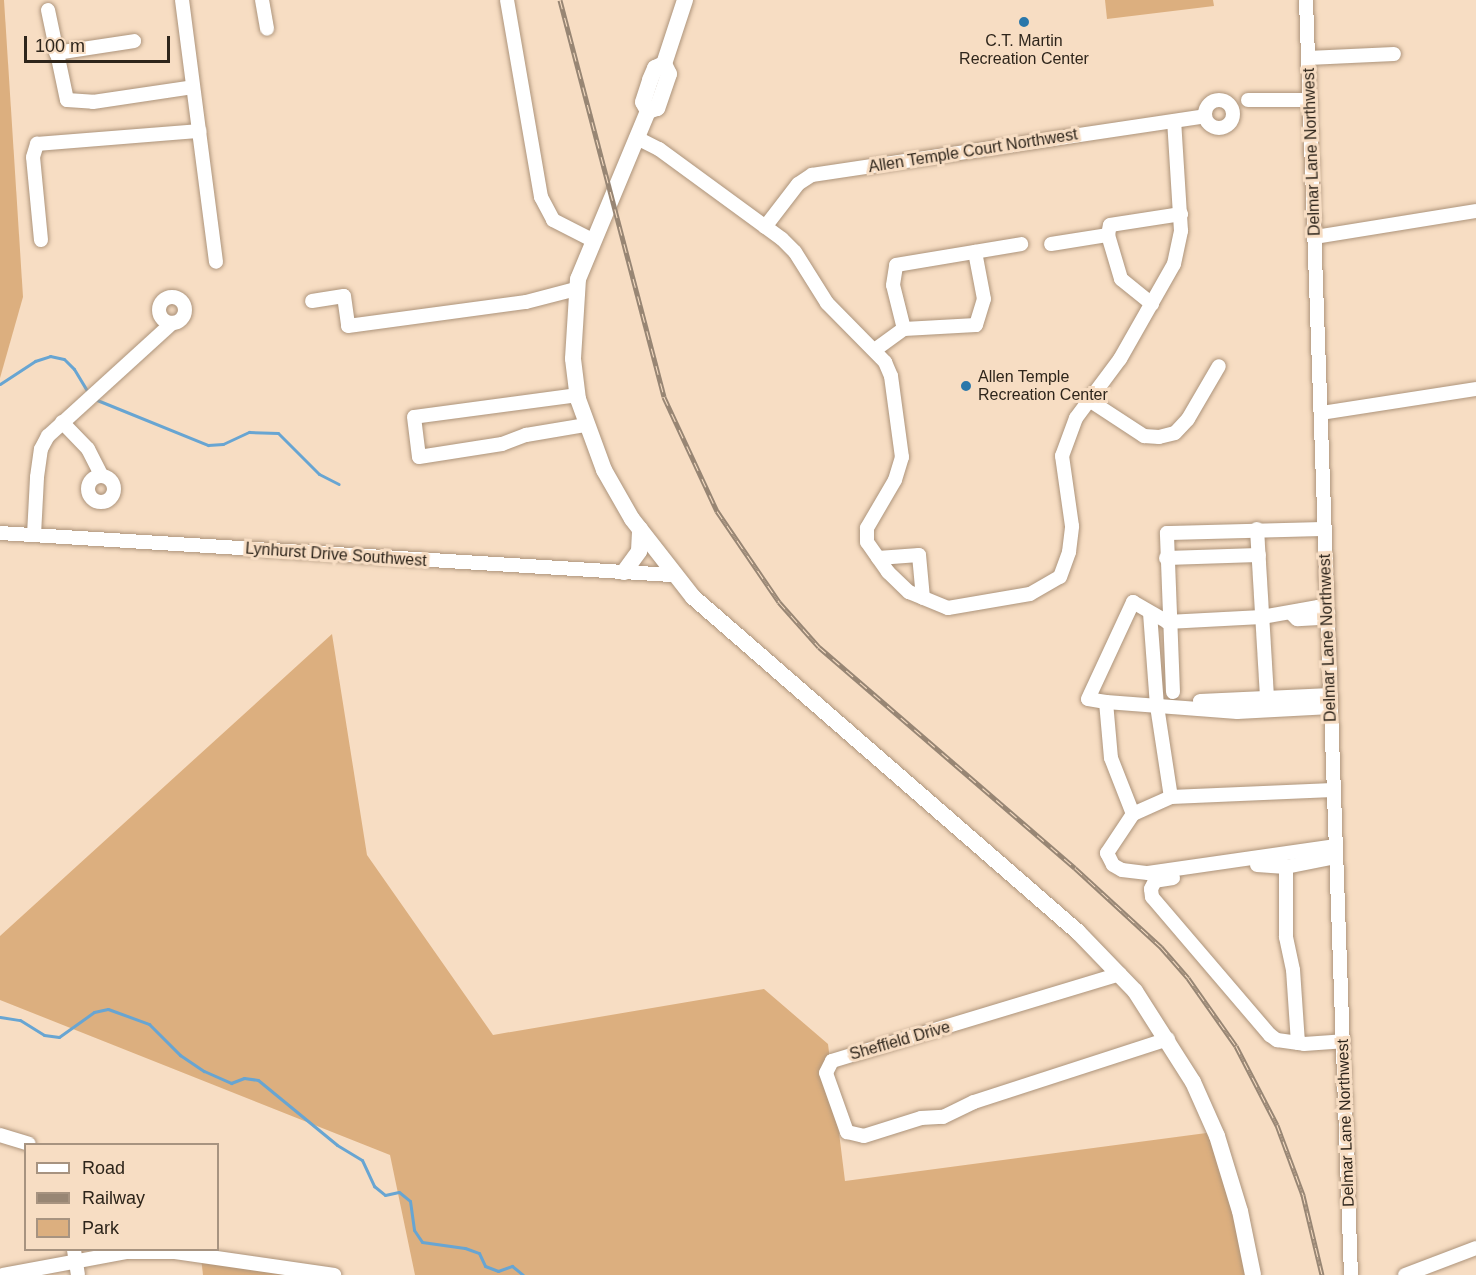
<!DOCTYPE html>
<style>
body{margin:0}
#map{position:relative;width:1476px;height:1275px;overflow:hidden;background:#f7ddc3;font-family:Helvetica,sans-serif}
div>[style]{position:absolute}
.green>*{inset:0;background:#dcaf7f}
.stream>*{height:3px;margin:-1.5px;padding:0 1.5px;transform-origin:1.5px;border-radius:1.5px;background:#68a5d2}
.roads{filter:drop-shadow(0 0 2px #ad947b) drop-shadow(0 0 2px #ad947b)}
.minor>*{height:14px;margin:-7px;padding:0 7px;transform-origin:7px;border-radius:7px;background:#fff}
.minor>.ring{margin:-7px;padding:0;box-sizing:content-box;background:none;border:14px solid #fff;border-radius:50%}
.major>*{height:16px;margin:-8px;padding:0 8px;transform-origin:8px;border-radius:8px;background:#fff}
.rail>*{height:5px;margin-top:-2.5px;transform-origin:0;background:repeating-linear-gradient(90deg,#f7ddc3 0 9px,#988674 0 18px);box-sizing:border-box;border-block:2px solid #988674}
.dots>*{width:16px;height:16px;translate:-50% -50%;box-sizing:border-box;border:3px solid #f7ddc3;border-radius:50%}
span{translate:-50% -50%;white-space:nowrap;text-align:center;line-height:1.15;-webkit-text-stroke:6px #f7ddc3;paint-order:stroke}
.poi-label{font-size:16px;color:#2e251b}
.left{translate:0 -50%;text-align:left}
.street-label{font-size:16px;color:#2e251b}
.legend{position:absolute;left:24px;top:1143px;width:195px;height:108px;box-sizing:border-box;background:#f7ddc3;border:2px solid #a79380;margin:0;padding:8px 10px;list-style:none;font-size:18px;color:#2e251b}
.legend li{display:flex;align-items:center;gap:12px;height:30px}
.legend b{width:30px;border:2px solid #a79380}
.scale{position:absolute;left:24px;top:36px;width:146px;height:27px;box-sizing:border-box;border:3px solid #2e251b;border-top:0;padding-left:8px;font-size:18px;line-height:21px;white-space:nowrap;color:#2e251b;-webkit-text-stroke:4px #f7ddc3;paint-order:stroke}
</style>
<div id="map">
<div class="green">
<i style="clip-path:polygon(0 0,4px 0,23px 297px,0 378px)"></i>
<i style="clip-path:polygon(1105px 0,1213px 0,1214px 6px,1107px 19px)"></i>
<i style="clip-path:polygon(332px 634px,367px 855px,493px 1035px,764px 989px,828px 1044px,845px 1181px,1214px 1132px,1251px 1275px,415px 1275px,390px 1155px,0 1000px,0 936px)"></i>
<i style="clip-path:polygon(201px 1257px,323px 1275px,203px 1275px)"></i>
</div>
<div class="stream">
<i style="left:0;top:384px;width:42px;rotate:-33.3deg"></i>
<i style="left:35px;top:361px;width:16px;rotate:-18deg"></i>
<i style="left:50px;top:356px;width:14px;rotate:12deg"></i>
<i style="left:64px;top:359px;width:14px;rotate:45deg"></i>
<i style="left:74px;top:369px;width:27px;rotate:59deg"></i>
<i style="left:97px;top:400px;width:120px;rotate:22.1deg"></i>
<i style="left:208px;top:445px;width:15px;rotate:-4deg"></i>
<i style="left:223px;top:444px;width:29px;rotate:-25deg"></i>
<i style="left:249px;top:432px;width:29px;rotate:2deg"></i>
<i style="left:278px;top:433px;width:58px;rotate:45deg"></i>
<i style="left:319px;top:474px;width:22px;rotate:27deg"></i>
<i style="left:0;top:1017px;width:20px;rotate:9deg"></i>
<i style="left:20px;top:1020px;width:28px;rotate:32deg"></i>
<i style="left:44px;top:1035px;width:15px;rotate:8deg"></i>
<i style="left:59px;top:1037px;width:43px;rotate:-35.5deg"></i>
<i style="left:94px;top:1012px;width:14px;rotate:-12deg"></i>
<i style="left:108px;top:1009px;width:44px;rotate:20.1deg"></i>
<i style="left:149px;top:1024px;width:44px;rotate:45deg"></i>
<i style="left:180px;top:1055px;width:29px;rotate:34deg"></i>
<i style="left:204px;top:1071px;width:30px;rotate:24deg"></i>
<i style="left:231px;top:1083px;width:14px;rotate:-21deg"></i>
<i style="left:244px;top:1078px;width:14px;rotate:8deg"></i>
<i style="left:258px;top:1080px;width:102px;rotate:39.4deg"></i>
<i style="left:337px;top:1145px;width:29px;rotate:31deg"></i>
<i style="left:362px;top:1160px;width:29px;rotate:65deg"></i>
<i style="left:374px;top:1186px;width:14px;rotate:39deg"></i>
<i style="left:385px;top:1195px;width:14px;rotate:-12deg"></i>
<i style="left:399px;top:1192px;width:14px;rotate:39deg"></i>
<i style="left:410px;top:1201px;width:29px;rotate:82deg"></i>
<i style="left:414px;top:1230px;width:14px;rotate:56deg"></i>
<i style="left:422px;top:1242px;width:43px;rotate:7.9deg"></i>
<i style="left:465px;top:1248px;width:15px;rotate:20deg"></i>
<i style="left:479px;top:1253px;width:14px;rotate:65deg"></i>
<i style="left:485px;top:1266px;width:14px;rotate:21deg"></i>
<i style="left:498px;top:1271px;width:15px;rotate:-20deg"></i>
<i style="left:512px;top:1266px;width:14px;rotate:39deg"></i>
</div>
<div class="roads">
<div class="minor">
<i style="left:182px;top:0;width:264px;rotate:82.6deg"></i>
<i style="left:262px;top:0;width:29px;rotate:80deg"></i>
<i style="left:507px;top:0;width:200px;rotate:80.2deg"></i>
<i style="left:541px;top:197px;width:26px;rotate:62deg"></i>
<i style="left:553px;top:220px;width:44px;rotate:27.1deg"></i>
<i style="left:1306px;top:0;width:1276px;rotate:87.98deg"></i>
<i style="left:48px;top:10px;width:92px;rotate:78.1deg"></i>
<i style="left:67px;top:100px;width:26px;rotate:4deg"></i>
<i style="left:93px;top:102px;width:101px;rotate:-8.5deg"></i>
<i style="left:56px;top:53px;width:79px;rotate:-8.7deg"></i>
<i style="left:1308px;top:58px;width:86px;rotate:-2.7deg"></i>
<i style="left:1248px;top:100px;width:62px"></i>
<i class="ring" style="left:1205px;top:100px;width:14px;height:14px"></i>
<i style="left:637px;top:138px;width:25px;rotate:27deg"></i>
<i style="left:659px;top:149px;width:152px;rotate:36.2deg"></i>
<i style="left:782px;top:239px;width:18px;rotate:45deg"></i>
<i style="left:795px;top:252px;width:60px;rotate:57.9deg"></i>
<i style="left:827px;top:303px;width:83px;rotate:45.5deg"></i>
<i style="left:885px;top:362px;width:15px;rotate:67deg"></i>
<i style="left:891px;top:376px;width:82px;rotate:82.3deg"></i>
<i style="left:902px;top:457px;width:24px;rotate:107deg"></i>
<i style="left:895px;top:480px;width:56px;rotate:120.3deg"></i>
<i style="left:867px;top:528px;width:14px;rotate:90deg"></i>
<i style="left:867px;top:542px;width:37px;rotate:55deg"></i>
<i style="left:888px;top:572px;width:29px;rotate:44deg"></i>
<i style="left:909px;top:592px;width:42px;rotate:22.3deg"></i>
<i style="left:948px;top:608px;width:83px;rotate:-9.7deg"></i>
<i style="left:1030px;top:594px;width:34px;rotate:-30deg"></i>
<i style="left:1060px;top:577px;width:27px;rotate:-70deg"></i>
<i style="left:1069px;top:552px;width:26px;rotate:-83deg"></i>
<i style="left:1072px;top:526px;width:71px;rotate:-98.1deg"></i>
<i style="left:1062px;top:456px;width:40px;rotate:-69.8deg"></i>
<i style="left:1076px;top:418px;width:74px;rotate:-53.3deg"></i>
<i style="left:1120px;top:359px;width:109px;rotate:-60.4deg"></i>
<i style="left:1174px;top:264px;width:34px;rotate:-78deg"></i>
<i style="left:1181px;top:231px;width:110px;rotate:-93.6deg"></i>
<i style="left:765px;top:227px;width:54px;rotate:-52.5deg"></i>
<i style="left:798px;top:184px;width:17px;rotate:-33deg"></i>
<i style="left:812px;top:175px;width:397px;rotate:-8.5deg"></i>
<i style="left:1108px;top:235px;width:46px;rotate:73.5deg"></i>
<i style="left:1121px;top:279px;width:40px;rotate:39deg"></i>
<i style="left:1315px;top:237px;width:163px;rotate:-9.2deg"></i>
<i style="left:41px;top:240px;width:83px;rotate:-95.5deg"></i>
<i style="left:33px;top:157px;width:14px;rotate:-73deg"></i>
<i style="left:37px;top:144px;width:163px;rotate:-4.6deg"></i>
<i style="left:1051px;top:244px;width:58px;rotate:-9deg"></i>
<i style="left:1108px;top:235px;width:10px;rotate:-79deg"></i>
<i style="left:1110px;top:225px;width:72px;rotate:-8.8deg"></i>
<i class="ring" style="left:159px;top:297px;width:12px;height:12px"></i>
<i style="left:312px;top:301px;width:32px;rotate:-9deg"></i>
<i style="left:344px;top:296px;width:30px;rotate:82deg"></i>
<i style="left:348px;top:326px;width:180px;rotate:-7.7deg"></i>
<i style="left:526px;top:302px;width:52px;rotate:-14.6deg"></i>
<i style="left:904px;top:329px;width:45px;rotate:-104deg"></i>
<i style="left:893px;top:285px;width:20px;rotate:-81deg"></i>
<i style="left:896px;top:265px;width:127px;rotate:-9.5deg"></i>
<i style="left:904px;top:329px;width:72px;rotate:-3.2deg"></i>
<i style="left:976px;top:325px;width:27px;rotate:-73deg"></i>
<i style="left:984px;top:299px;width:48px;rotate:-100.8deg"></i>
<i style="left:876px;top:349px;width:34px;rotate:-36deg"></i>
<i style="left:578px;top:395px;width:165px;rotate:172.4deg"></i>
<i style="left:414px;top:417px;width:40px;rotate:82.9deg"></i>
<i style="left:419px;top:457px;width:84px;rotate:-8.9deg"></i>
<i style="left:502px;top:444px;width:26px;rotate:-21deg"></i>
<i style="left:526px;top:435px;width:61px;rotate:-9.5deg"></i>
<i style="left:1089px;top:400px;width:66px;rotate:33.2deg"></i>
<i style="left:1144px;top:436px;width:15px;rotate:4deg"></i>
<i style="left:1159px;top:437px;width:16px;rotate:-14deg"></i>
<i style="left:1175px;top:433px;width:19px;rotate:-47deg"></i>
<i style="left:1188px;top:419px;width:61px;rotate:-59.7deg"></i>
<i style="left:1321px;top:413px;width:157px;rotate:-8.8deg"></i>
<i style="left:62px;top:422px;width:37px;rotate:46deg"></i>
<i style="left:88px;top:449px;width:30px;rotate:63deg"></i>
<i class="ring" style="left:88px;top:476px;width:12px;height:12px"></i>
<i style="left:1257px;top:529px;width:170px;rotate:86.6deg"></i>
<i style="left:0;top:533px;width:673px;rotate:3.58deg"></i>
<i style="left:34px;top:535px;width:58px;rotate:-87deg"></i>
<i style="left:37px;top:477px;width:28px;rotate:-82deg"></i>
<i style="left:41px;top:449px;width:15px;rotate:-62deg"></i>
<i style="left:48px;top:436px;width:168px;rotate:-42.3deg"></i>
<i style="left:878px;top:558px;width:41px;rotate:-4.2deg"></i>
<i style="left:919px;top:555px;width:43px;rotate:84.7deg"></i>
<i style="left:1166px;top:558px;width:93px;rotate:-1.8deg"></i>
<i style="left:1150px;top:613px;width:93px;rotate:85.7deg"></i>
<i style="left:1157px;top:706px;width:92px;rotate:81.3deg"></i>
<i style="left:1173px;top:692px;width:159px;rotate:-92.2deg"></i>
<i style="left:1167px;top:533px;width:158px;rotate:-1.5deg"></i>
<i style="left:1200px;top:701px;width:131px;rotate:-2.6deg"></i>
<i style="left:1106px;top:702px;width:18px;rotate:-171deg"></i>
<i style="left:1088px;top:699px;width:107px;rotate:-65.1deg"></i>
<i style="left:1133px;top:602px;width:39px;rotate:30deg"></i>
<i style="left:1167px;top:622px;width:95px;rotate:-3deg"></i>
<i style="left:1262px;top:617px;width:57px;rotate:-10.1deg"></i>
<i style="left:1318px;top:607px;width:12px;rotate:31deg"></i>
<i style="left:1328px;top:613px;width:10px;rotate:151deg"></i>
<i style="left:1319px;top:618px;width:22px;rotate:177deg"></i>
<i style="left:1297px;top:619px;width:7px;rotate:-135deg"></i>
<i style="left:1331px;top:707px;width:94px;rotate:177deg"></i>
<i style="left:1237px;top:712px;width:131px;rotate:-175.6deg"></i>
<i style="left:1106px;top:702px;width:56px;rotate:84.9deg"></i>
<i style="left:1111px;top:758px;width:60px;rotate:68.6deg"></i>
<i style="left:1133px;top:814px;width:47px;rotate:123.7deg"></i>
<i style="left:1107px;top:853px;width:13px;rotate:63deg"></i>
<i style="left:1113px;top:865px;width:10px;rotate:29deg"></i>
<i style="left:1122px;top:870px;width:26px;rotate:7deg"></i>
<i style="left:1148px;top:873px;width:190px;rotate:-8.2deg"></i>
<i style="left:1133px;top:814px;width:42px;rotate:-24.1deg"></i>
<i style="left:1171px;top:797px;width:162px;rotate:-2.5deg"></i>
<i style="left:1257px;top:865px;width:29px;rotate:4deg"></i>
<i style="left:1173px;top:878px;width:18px;rotate:171deg"></i>
<i style="left:1155px;top:881px;width:9px;rotate:117deg"></i>
<i style="left:1151px;top:889px;width:8px;rotate:83deg"></i>
<i style="left:1152px;top:897px;width:182px;rotate:49.5deg"></i>
<i style="left:1270px;top:1035px;width:9px;rotate:36deg"></i>
<i style="left:1277px;top:1040px;width:27px;rotate:8deg"></i>
<i style="left:1304px;top:1044px;width:39px;rotate:-4deg"></i>
<i style="left:1120px;top:974px;width:301px;rotate:163.2deg"></i>
<i style="left:832px;top:1061px;width:13px;rotate:117deg"></i>
<i style="left:826px;top:1073px;width:63px;rotate:70.4deg"></i>
<i style="left:847px;top:1132px;width:17px;rotate:13deg"></i>
<i style="left:864px;top:1136px;width:60px;rotate:-17.5deg"></i>
<i style="left:921px;top:1118px;width:22px;rotate:-3deg"></i>
<i style="left:943px;top:1117px;width:34px;rotate:-26deg"></i>
<i style="left:974px;top:1102px;width:204px;rotate:-18deg"></i>
<i style="left:1298px;top:1043px;width:73px;rotate:-93.9deg"></i>
<i style="left:1293px;top:970px;width:34px;rotate:-102deg"></i>
<i style="left:1286px;top:937px;width:70px;rotate:-90deg"></i>
<i style="left:1286px;top:867px;width:51px;rotate:-11.3deg"></i>
<i style="left:0;top:1135px;width:30px;rotate:17deg"></i>
<i style="left:74px;top:1250px;width:25px;rotate:81deg"></i>
<i style="left:3px;top:1275px;width:125px;rotate:-10.6deg"></i>
<i style="left:126px;top:1252px;width:49px"></i>
<i style="left:175px;top:1252px;width:161px;rotate:8.2deg"></i>
<i style="left:1405px;top:1275px;width:76px;rotate:-20.8deg"></i>
</div>
<div class="major">
<i style="left:685px;top:0;width:67px;rotate:108.2deg"></i>
<i style="left:664px;top:64px;width:11px;rotate:63deg"></i>
<i style="left:669px;top:74px;width:36px;rotate:109deg"></i>
<i style="left:657px;top:108px;width:9px;rotate:162deg"></i>
<i style="left:648px;top:111px;width:182px;rotate:112.6deg"></i>
<i style="left:578px;top:279px;width:80px;rotate:93.6deg"></i>
<i style="left:573px;top:359px;width:40px;rotate:82.9deg"></i>
<i style="left:578px;top:399px;width:76px;rotate:69.9deg"></i>
<i style="left:604px;top:470px;width:56px;rotate:60.3deg"></i>
<i style="left:632px;top:519px;width:99px;rotate:52deg"></i>
<i style="left:693px;top:597px;width:510px;rotate:41.03deg"></i>
<i style="left:1078px;top:932px;width:82px;rotate:46deg"></i>
<i style="left:1135px;top:991px;width:108px;rotate:57.5deg"></i>
<i style="left:1193px;top:1082px;width:59px;rotate:66deg"></i>
<i style="left:1217px;top:1136px;width:78px;rotate:73deg"></i>
<i style="left:1240px;top:1211px;width:65px;rotate:78.5deg"></i>
<i style="left:648px;top:111px;width:10px;rotate:-119deg"></i>
<i style="left:643px;top:102px;width:23px;rotate:-72deg"></i>
<i style="left:650px;top:80px;width:13px;rotate:-67deg"></i>
<i style="left:655px;top:68px;width:10px;rotate:-24deg"></i>
<i style="left:624px;top:572px;width:26px;rotate:-54deg"></i>
<i style="left:639px;top:551px;width:22px;rotate:-87deg"></i>
</div>
</div>
<div class="rail">
<i style="left:560px;top:0;width:410px;rotate:75.3deg"></i>
<i style="left:664px;top:397px;width:126px;rotate:65.1deg"></i>
<i style="left:717px;top:511px;width:110px;rotate:55.7deg"></i>
<i style="left:779px;top:602px;width:60px;rotate:48.4deg"></i>
<i style="left:819px;top:647px;width:338px;rotate:40.8deg"></i>
<i style="left:1075px;top:868px;width:117px;rotate:42.6deg"></i>
<i style="left:1161px;top:947px;width:41px;rotate:48.9deg"></i>
<i style="left:1188px;top:978px;width:83px;rotate:54.8deg"></i>
<i style="left:1236px;top:1046px;width:89px;rotate:62.6deg"></i>
<i style="left:1277px;top:1125px;width:75px;rotate:69.6deg"></i>
<i style="left:1303px;top:1195px;width:82px;rotate:76.6deg"></i>
</div>
<div class="dots">
<i style="left:1024px;top:22px;background:#2a77aa"></i>
<i style="left:966px;top:386px;background:#2a77aa"></i>
</div>
<div class="poi-label">
<span style="left:1024px;top:50px">C.T. Martin<br>Recreation Center</span>
<span class="left" style="left:978px;top:386px">Allen Temple<br>Recreation Center</span>
</div>
<div class="street-label">
<span style="left:973px;top:151px;rotate:-9deg">Allen Temple Court Northwest</span>
<span style="left:1312px;top:152px;rotate:-92deg">Delmar Lane Northwest</span>
<span style="left:336px;top:555px;rotate:4deg">Lynhurst Drive Southwest</span>
<span style="left:1328px;top:638px;rotate:-92deg">Delmar Lane Northwest</span>
<span style="left:900px;top:1041px;rotate:-16deg">Sheffield Drive</span>
<span style="left:1346px;top:1123px;rotate:-92deg">Delmar Lane Northwest</span>
</div>
<ul class="legend">
<li><b style="height:8px;background:#fff"></b>Road</li>
<li><b style="height:8px;background:#988674"></b>Railway</li>
<li><b style="height:16px;background:#dcaf7f"></b>Park</li>
</ul>
<div class="scale">100 m</div>
</div>
